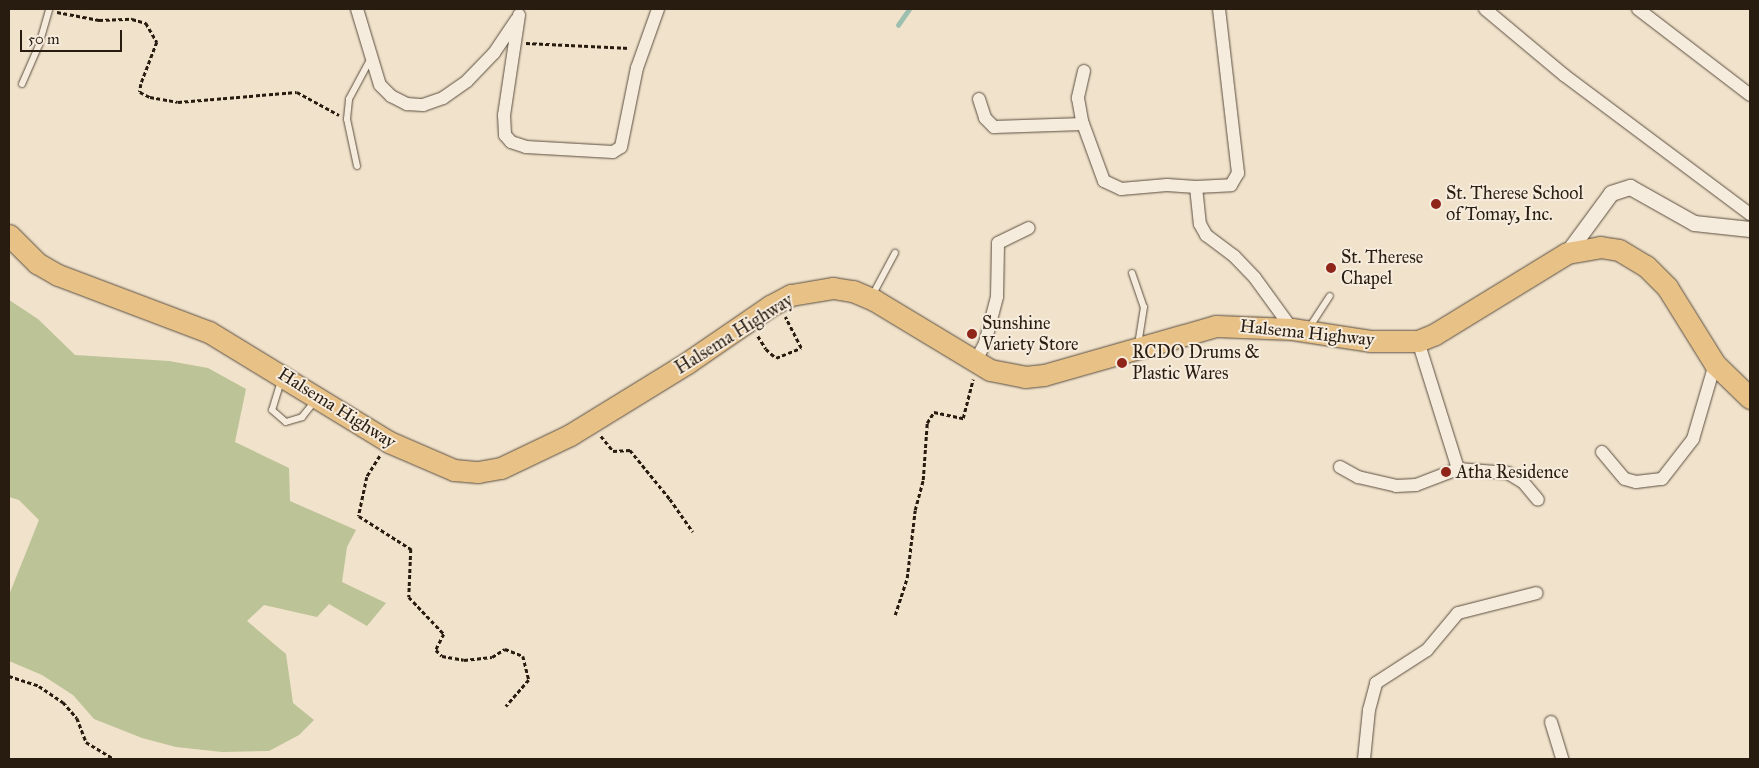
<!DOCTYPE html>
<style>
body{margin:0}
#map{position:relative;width:1759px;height:768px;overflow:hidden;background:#f1e2cb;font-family:"IM FELL Great Primer",serif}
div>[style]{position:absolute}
.green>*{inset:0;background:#bcc396}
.stream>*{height:4.5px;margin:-2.25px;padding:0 2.25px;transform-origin:2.25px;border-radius:2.25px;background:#9cbfb0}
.path>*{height:2.5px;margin-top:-1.25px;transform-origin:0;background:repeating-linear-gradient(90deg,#281c10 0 4px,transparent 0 6.5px)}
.roads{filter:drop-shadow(0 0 1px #5a4e3f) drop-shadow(0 0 1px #5a4e3f)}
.service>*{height:6px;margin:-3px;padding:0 3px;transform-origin:3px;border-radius:3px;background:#f6ecdd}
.minor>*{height:12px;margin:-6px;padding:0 6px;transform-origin:6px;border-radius:6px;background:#f6ecdd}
.tertiary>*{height:15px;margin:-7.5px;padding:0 7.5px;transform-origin:7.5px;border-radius:7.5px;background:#f6ecdd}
.trunk>*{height:21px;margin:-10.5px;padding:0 10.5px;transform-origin:10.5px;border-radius:10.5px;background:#e8c186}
.dots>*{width:14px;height:14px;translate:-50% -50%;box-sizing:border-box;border:2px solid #f6ecdd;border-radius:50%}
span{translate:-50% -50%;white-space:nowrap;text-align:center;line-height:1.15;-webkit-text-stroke:4px #f6ecdd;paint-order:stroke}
.poi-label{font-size:18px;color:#281c10}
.left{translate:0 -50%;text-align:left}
.street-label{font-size:18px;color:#281c10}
.frame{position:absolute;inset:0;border:10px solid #281c10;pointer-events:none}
.scale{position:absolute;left:20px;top:30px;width:102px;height:22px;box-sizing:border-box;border:2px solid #281c10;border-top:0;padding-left:6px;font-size:15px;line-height:18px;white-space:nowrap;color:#281c10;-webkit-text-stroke:4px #f6ecdd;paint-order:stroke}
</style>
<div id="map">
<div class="green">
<i style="clip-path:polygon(9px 300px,38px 319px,75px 355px,169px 361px,208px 368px,246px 389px,235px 442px,289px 468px,290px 501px,356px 530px,347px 547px,342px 582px,386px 603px,367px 626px,329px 604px,317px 617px,264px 605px,247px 621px,286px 654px,293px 703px,314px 720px,299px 735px,269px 751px,222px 752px,176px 747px,142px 738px,94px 719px,73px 695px,42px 675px,9px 661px,9px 595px,39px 520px,19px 500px,9px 497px)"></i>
</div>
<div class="stream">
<i style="left:898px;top:25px;width:19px;rotate:-55deg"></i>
</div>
<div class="path">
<i style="left:57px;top:12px;width:43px;rotate:10.8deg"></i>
<i style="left:99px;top:20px;width:33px;rotate:-2deg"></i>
<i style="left:132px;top:19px;width:15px;rotate:16deg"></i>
<i style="left:146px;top:23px;width:22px;rotate:60deg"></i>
<i style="left:157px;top:42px;width:45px;rotate:110.9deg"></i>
<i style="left:141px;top:84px;width:8px;rotate:97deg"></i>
<i style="left:140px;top:92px;width:11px;rotate:27deg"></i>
<i style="left:150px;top:97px;width:28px;rotate:10deg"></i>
<i style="left:178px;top:102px;width:119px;rotate:-4.8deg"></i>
<i style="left:297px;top:92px;width:48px;rotate:28.7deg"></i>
<i style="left:526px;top:43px;width:104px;rotate:2.8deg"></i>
<i style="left:758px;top:336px;width:15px;rotate:58deg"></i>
<i style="left:766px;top:349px;width:13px;rotate:42deg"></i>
<i style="left:776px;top:358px;width:27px;rotate:-22deg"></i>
<i style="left:801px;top:348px;width:35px;rotate:-117deg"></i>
<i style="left:601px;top:436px;width:19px;rotate:51deg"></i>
<i style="left:613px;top:451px;width:17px;rotate:-3deg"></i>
<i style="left:630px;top:450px;width:63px;rotate:50.8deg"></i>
<i style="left:670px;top:499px;width:40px;rotate:55.1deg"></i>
<i style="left:380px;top:456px;width:25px;rotate:122deg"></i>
<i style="left:367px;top:477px;width:40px;rotate:102deg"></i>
<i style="left:359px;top:516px;width:62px;rotate:32.4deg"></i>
<i style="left:411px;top:549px;width:48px;rotate:92.4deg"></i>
<i style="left:409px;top:597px;width:51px;rotate:46.6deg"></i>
<i style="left:444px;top:634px;width:18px;rotate:117deg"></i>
<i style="left:436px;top:650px;width:8px;rotate:45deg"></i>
<i style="left:442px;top:656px;width:22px;rotate:10deg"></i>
<i style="left:464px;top:660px;width:28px;rotate:-6deg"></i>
<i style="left:492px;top:657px;width:15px;rotate:-32deg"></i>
<i style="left:505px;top:649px;width:19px;rotate:21deg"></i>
<i style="left:523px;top:656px;width:25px;rotate:76deg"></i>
<i style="left:529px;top:680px;width:35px;rotate:131deg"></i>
<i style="left:895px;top:615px;width:39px;rotate:-72deg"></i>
<i style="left:907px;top:578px;width:68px;rotate:-83.3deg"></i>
<i style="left:915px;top:510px;width:31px;rotate:-75deg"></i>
<i style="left:923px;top:480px;width:57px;rotate:-86deg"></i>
<i style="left:927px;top:423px;width:13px;rotate:-58deg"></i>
<i style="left:934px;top:412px;width:30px;rotate:12deg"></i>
<i style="left:963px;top:418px;width:40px;rotate:-75.6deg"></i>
<i style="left:9px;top:676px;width:32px;rotate:18deg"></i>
<i style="left:39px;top:686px;width:29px;rotate:34deg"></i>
<i style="left:63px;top:702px;width:21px;rotate:49deg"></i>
<i style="left:77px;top:718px;width:26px;rotate:69deg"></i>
<i style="left:86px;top:742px;width:33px;rotate:31deg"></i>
</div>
<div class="roads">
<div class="service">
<i style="left:22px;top:84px;width:43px;rotate:-66.4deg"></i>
<i style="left:39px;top:45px;width:37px;rotate:-74deg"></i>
<i style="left:357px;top:166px;width:48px;rotate:-102deg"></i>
<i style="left:347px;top:119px;width:20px;rotate:-84deg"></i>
<i style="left:349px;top:99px;width:44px;rotate:-61.7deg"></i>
<i style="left:1132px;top:273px;width:36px;rotate:71deg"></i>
<i style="left:1144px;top:307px;width:38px;rotate:99deg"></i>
<i style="left:872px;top:296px;width:49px;rotate:-61.9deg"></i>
<i style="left:1309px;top:328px;width:38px;rotate:-57deg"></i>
<i style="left:281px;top:381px;width:30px;rotate:107deg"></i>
<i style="left:272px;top:410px;width:18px;rotate:41deg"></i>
<i style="left:286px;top:422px;width:17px;rotate:-17deg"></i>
<i style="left:302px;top:417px;width:22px;rotate:-51deg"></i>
</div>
<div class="minor">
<i style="left:357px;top:9px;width:79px;rotate:73.2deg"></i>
<i style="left:380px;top:85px;width:16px;rotate:45deg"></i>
<i style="left:391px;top:96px;width:18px;rotate:27deg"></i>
<i style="left:407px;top:104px;width:16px;rotate:4deg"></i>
<i style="left:423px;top:105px;width:21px;rotate:-19deg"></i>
<i style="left:443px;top:98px;width:29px;rotate:-35deg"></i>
<i style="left:467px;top:81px;width:39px;rotate:-46deg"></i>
<i style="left:494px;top:53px;width:40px;rotate:-56deg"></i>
<i style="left:1485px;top:9px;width:103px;rotate:39.9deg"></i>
<i style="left:1564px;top:75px;width:232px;rotate:36.8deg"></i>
<i style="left:1638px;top:9px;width:141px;rotate:37.5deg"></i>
<i style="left:519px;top:15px;width:101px;rotate:98.5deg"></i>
<i style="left:504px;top:115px;width:20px;rotate:87deg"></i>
<i style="left:505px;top:135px;width:9px;rotate:49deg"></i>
<i style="left:511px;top:142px;width:16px;rotate:18deg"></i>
<i style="left:526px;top:147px;width:87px;rotate:3.3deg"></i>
<i style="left:613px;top:152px;width:9px;rotate:-32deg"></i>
<i style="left:621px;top:147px;width:81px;rotate:-78.6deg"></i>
<i style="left:637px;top:68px;width:63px;rotate:-70.4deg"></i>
<i style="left:1084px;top:71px;width:28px;rotate:103deg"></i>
<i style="left:1078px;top:98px;width:23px;rotate:80deg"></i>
<i style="left:1082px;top:121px;width:64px;rotate:69.9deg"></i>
<i style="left:1104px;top:181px;width:19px;rotate:25deg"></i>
<i style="left:1121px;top:189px;width:46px;rotate:-5deg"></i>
<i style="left:1167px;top:185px;width:29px;rotate:4deg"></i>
<i style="left:1196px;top:187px;width:37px;rotate:84deg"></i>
<i style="left:1200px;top:224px;width:13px;rotate:61deg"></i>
<i style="left:1206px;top:235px;width:35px;rotate:37deg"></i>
<i style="left:1234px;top:256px;width:30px;rotate:46deg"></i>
<i style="left:1255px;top:278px;width:63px;rotate:54deg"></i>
<i style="left:979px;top:99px;width:20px;rotate:72deg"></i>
<i style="left:985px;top:118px;width:13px;rotate:45deg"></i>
<i style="left:994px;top:127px;width:89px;rotate:-1.9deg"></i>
<i style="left:1196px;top:187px;width:35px;rotate:-3deg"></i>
<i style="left:1231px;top:185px;width:14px;rotate:-60deg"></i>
<i style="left:1238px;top:173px;width:165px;rotate:-96.6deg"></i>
<i style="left:1418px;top:341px;width:134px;rotate:72.6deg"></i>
<i style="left:975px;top:362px;width:21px;rotate:-62deg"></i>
<i style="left:985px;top:343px;width:48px;rotate:-75.4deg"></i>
<i style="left:997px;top:297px;width:54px;rotate:-88.9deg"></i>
<i style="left:998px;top:243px;width:34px;rotate:-26deg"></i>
<i style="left:1602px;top:452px;width:35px;rotate:50deg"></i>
<i style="left:1625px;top:479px;width:11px;rotate:15deg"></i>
<i style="left:1636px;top:482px;width:26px;rotate:-7deg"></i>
<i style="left:1662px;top:479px;width:51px;rotate:-52.2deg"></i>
<i style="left:1693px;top:439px;width:78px;rotate:-73.7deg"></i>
<i style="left:1340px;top:467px;width:21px;rotate:29deg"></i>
<i style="left:1358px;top:477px;width:39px;rotate:13deg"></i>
<i style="left:1396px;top:486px;width:20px;rotate:-3deg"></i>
<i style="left:1416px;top:485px;width:45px;rotate:-20.9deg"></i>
<i style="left:1458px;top:469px;width:50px;rotate:4.6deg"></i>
<i style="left:1508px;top:473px;width:17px;rotate:31deg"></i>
<i style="left:1523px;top:482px;width:23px;rotate:50deg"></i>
<i style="left:1551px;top:722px;width:39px;rotate:73deg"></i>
<i style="left:1364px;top:759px;width:49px;rotate:-84.2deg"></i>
<i style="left:1369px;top:710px;width:28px;rotate:-75deg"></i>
<i style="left:1376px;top:683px;width:61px;rotate:-32.9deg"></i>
<i style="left:1427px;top:650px;width:48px;rotate:-50deg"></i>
<i style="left:1458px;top:613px;width:81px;rotate:-14.2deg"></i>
</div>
<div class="tertiary">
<i style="left:1567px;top:253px;width:74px;rotate:-53.7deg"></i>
<i style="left:1611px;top:193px;width:20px;rotate:-18deg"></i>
<i style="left:1630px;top:187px;width:73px;rotate:29.4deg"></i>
<i style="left:1694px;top:223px;width:56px;rotate:6.1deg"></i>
</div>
<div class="trunk">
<i style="left:9px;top:235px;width:40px;rotate:45deg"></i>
<i style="left:37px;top:263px;width:24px;rotate:30deg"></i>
<i style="left:58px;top:275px;width:161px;rotate:20.7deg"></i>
<i style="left:209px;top:332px;width:211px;rotate:31.4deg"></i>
<i style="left:389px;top:442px;width:71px;rotate:23.3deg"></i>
<i style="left:454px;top:470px;width:24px;rotate:5deg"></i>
<i style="left:478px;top:472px;width:23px;rotate:-10deg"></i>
<i style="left:501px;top:468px;width:76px;rotate:-25.6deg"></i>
<i style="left:570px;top:435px;width:137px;rotate:-31.6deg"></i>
<i style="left:687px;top:363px;width:101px;rotate:-34.5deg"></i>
<i style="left:770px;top:306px;width:24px;rotate:-28deg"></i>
<i style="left:791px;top:295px;width:43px;rotate:-9.5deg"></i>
<i style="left:833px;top:288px;width:20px;rotate:9deg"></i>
<i style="left:853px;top:291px;width:23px;rotate:23deg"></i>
<i style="left:874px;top:300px;width:135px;rotate:31.1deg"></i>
<i style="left:990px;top:370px;width:36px;rotate:11deg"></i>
<i style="left:1025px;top:377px;width:19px;rotate:-6deg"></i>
<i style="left:1044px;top:375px;width:179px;rotate:-15.9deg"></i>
<i style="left:1216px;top:326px;width:76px;rotate:2.3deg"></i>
<i style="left:1292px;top:329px;width:79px;rotate:8.7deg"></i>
<i style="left:1370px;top:341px;width:48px"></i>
<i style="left:1418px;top:341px;width:18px;rotate:-22deg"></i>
<i style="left:1435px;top:334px;width:155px;rotate:-31.5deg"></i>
<i style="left:1567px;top:253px;width:34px;rotate:-10deg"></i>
<i style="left:1600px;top:247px;width:19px;rotate:9deg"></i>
<i style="left:1619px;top:250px;width:31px;rotate:31deg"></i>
<i style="left:1646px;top:266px;width:30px;rotate:45deg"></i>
<i style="left:1667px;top:287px;width:91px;rotate:58.1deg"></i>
<i style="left:1715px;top:364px;width:49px;rotate:44.2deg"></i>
</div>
</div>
<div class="dots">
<i style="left:1436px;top:204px;background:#8f2418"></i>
<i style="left:1331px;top:268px;background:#8f2418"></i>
<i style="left:972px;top:334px;background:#8f2418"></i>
<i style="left:1122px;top:363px;background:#8f2418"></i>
<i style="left:1446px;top:472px;background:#8f2418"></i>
</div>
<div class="poi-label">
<span class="left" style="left:1446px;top:204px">St. Therese School<br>of Tomay, Inc.</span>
<span class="left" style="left:1341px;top:268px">St. Therese<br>Chapel</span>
<span class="left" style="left:982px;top:334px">Sunshine<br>Variety Store</span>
<span class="left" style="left:1132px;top:363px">RCDO Drums &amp;<br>Plastic Wares</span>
<span class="left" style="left:1456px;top:472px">Atha Residence</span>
</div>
<div class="street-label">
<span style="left:1307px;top:333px;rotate:6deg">Halsema Highway</span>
<span style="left:734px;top:334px;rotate:-32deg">Halsema Highway</span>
<span style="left:337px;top:408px;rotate:32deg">Halsema Highway</span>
</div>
<div class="frame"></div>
<div class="scale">50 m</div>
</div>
